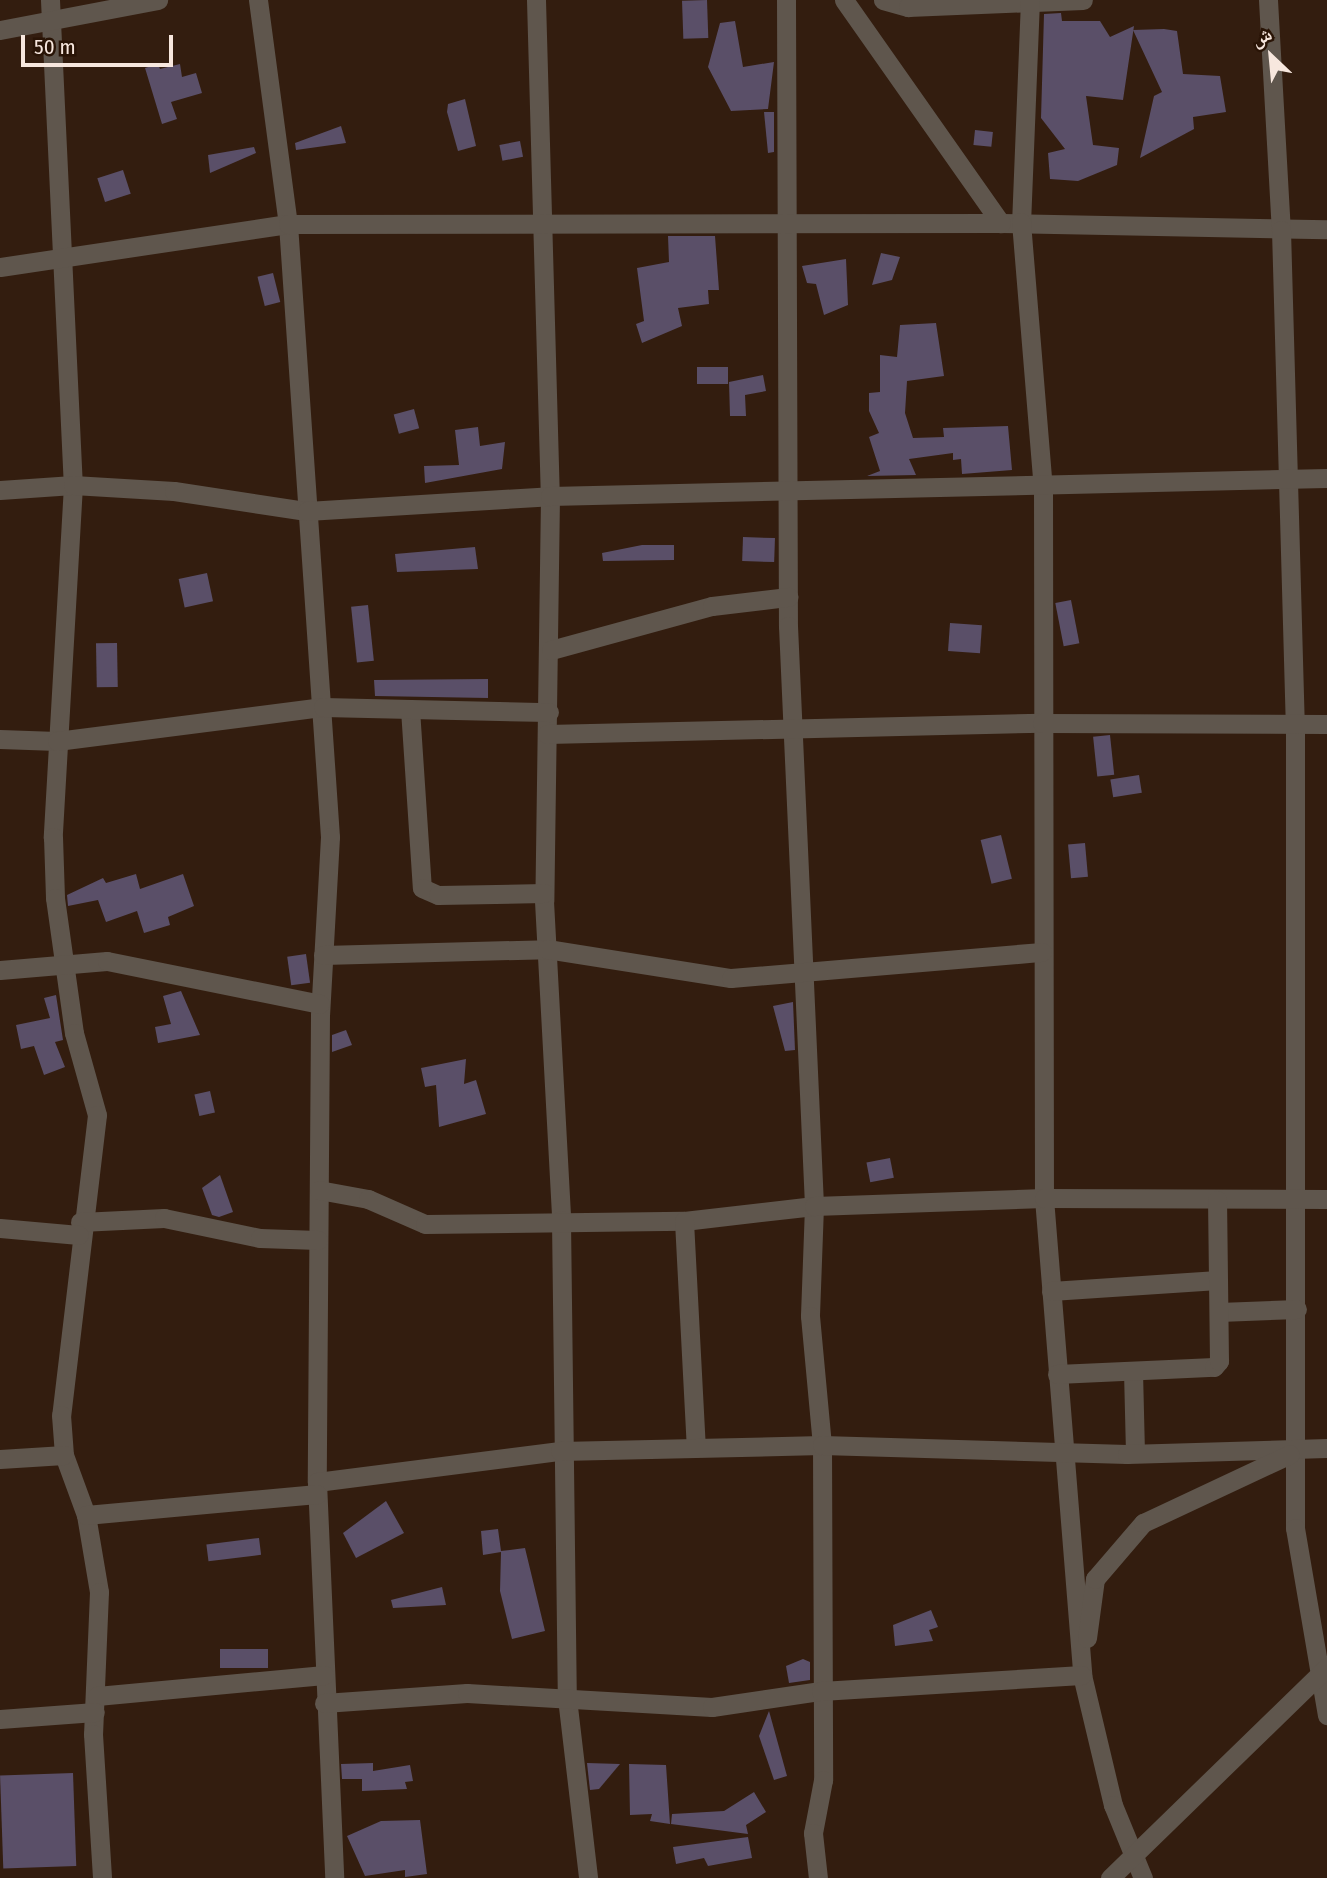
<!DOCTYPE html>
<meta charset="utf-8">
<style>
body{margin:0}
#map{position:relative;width:1327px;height:1878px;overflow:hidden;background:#331d0f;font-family:"Fira Sans Condensed","Noto Naskh Arabic",sans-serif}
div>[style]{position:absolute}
.building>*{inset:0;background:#5a4f68;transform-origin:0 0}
.minor>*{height:19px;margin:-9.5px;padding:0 9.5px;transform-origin:9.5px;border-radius:9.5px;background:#5f564d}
span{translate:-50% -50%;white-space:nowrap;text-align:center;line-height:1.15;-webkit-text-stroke:6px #291406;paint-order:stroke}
.north{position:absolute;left:1236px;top:21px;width:70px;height:70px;-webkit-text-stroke:5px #291406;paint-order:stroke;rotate:334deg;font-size:19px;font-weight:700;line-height:28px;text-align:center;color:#f7e7de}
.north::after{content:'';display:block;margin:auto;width:24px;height:32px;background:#f7e7de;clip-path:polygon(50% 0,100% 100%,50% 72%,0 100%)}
.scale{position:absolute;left:21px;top:35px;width:152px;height:32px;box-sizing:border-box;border:4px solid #f7e7de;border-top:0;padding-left:9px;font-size:21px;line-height:24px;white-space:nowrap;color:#f7e7de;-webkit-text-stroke:5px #291406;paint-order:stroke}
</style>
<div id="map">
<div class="building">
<i style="left:707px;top:0;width:38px;height:25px;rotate:88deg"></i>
<i style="clip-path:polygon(1061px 13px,1062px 21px,1100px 21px,1110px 37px,1134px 26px,1123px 100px,1086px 96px,1093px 145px,1119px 148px,1117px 165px,1078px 181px,1050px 179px,1048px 153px,1065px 149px,1041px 118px,1044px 14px)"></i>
<i style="clip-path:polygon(735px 21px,743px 67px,774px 62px,768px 109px,731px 111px,708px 67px,720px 23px)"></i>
<i style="clip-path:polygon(1164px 29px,1177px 31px,1183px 74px,1220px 76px,1226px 112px,1193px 117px,1194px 129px,1140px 158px,1154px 96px,1162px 92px,1133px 30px)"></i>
<i style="clip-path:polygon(158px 64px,160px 69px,180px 64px,182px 77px,196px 73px,202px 93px,171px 102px,177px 119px,162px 124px,145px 68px)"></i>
<i style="clip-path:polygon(465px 99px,476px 146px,458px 151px,447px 112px,448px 104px)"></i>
<i style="clip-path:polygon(764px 112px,774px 112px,774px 152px,768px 153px)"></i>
<i style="clip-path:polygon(341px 126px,346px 143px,296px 150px,295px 143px)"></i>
<i style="left:975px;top:130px;width:18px;height:15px;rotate:6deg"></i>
<i style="left:520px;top:141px;width:16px;height:21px;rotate:79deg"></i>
<i style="clip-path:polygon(254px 147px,256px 153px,210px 173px,208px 155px)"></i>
<i style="left:123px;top:170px;width:25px;height:27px;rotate:72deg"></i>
<i style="clip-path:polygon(668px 236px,715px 236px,719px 290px,708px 290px,709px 304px,678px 308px,682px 326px,642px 343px,636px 324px,644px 321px,637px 268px,669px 262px)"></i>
<i style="clip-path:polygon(881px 253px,900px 257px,892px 280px,872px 285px)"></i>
<i style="clip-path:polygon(846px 259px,848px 305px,824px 315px,816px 284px,807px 283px,802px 266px)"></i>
<i style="left:273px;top:273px;width:30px;height:16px;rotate:76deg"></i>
<i style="clip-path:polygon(936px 323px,944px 376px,907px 381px,905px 413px,913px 438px,944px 437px,943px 428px,1008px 426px,1012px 470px,962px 474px,961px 459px,953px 460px,953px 453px,909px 459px,916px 475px,867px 476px,880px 471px,869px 437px,879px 433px,869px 411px,869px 393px,880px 392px,880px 355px,897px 357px,900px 325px)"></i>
<i style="left:697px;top:367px;width:31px;height:17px"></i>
<i style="clip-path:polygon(763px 375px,766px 391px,745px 395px,746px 416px,730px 416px,729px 382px)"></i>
<i style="left:414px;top:409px;width:20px;height:21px;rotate:75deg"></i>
<i style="clip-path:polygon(478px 427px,480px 446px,505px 442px,502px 469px,425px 483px,424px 466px,459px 465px,455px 430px)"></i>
<i style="left:743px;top:537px;width:32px;height:24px;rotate:2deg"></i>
<i style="clip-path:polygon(642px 545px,674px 545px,674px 560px,603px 561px,602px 553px)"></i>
<i style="clip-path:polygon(475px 547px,478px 569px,397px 572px,395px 554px)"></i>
<i style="left:207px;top:573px;width:29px;height:29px;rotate:78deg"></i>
<i style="left:1071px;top:600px;width:44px;height:16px;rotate:79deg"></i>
<i style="left:368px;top:605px;width:56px;height:17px;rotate:84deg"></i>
<i style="left:950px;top:623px;width:32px;height:28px;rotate:4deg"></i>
<i style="left:117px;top:643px;width:44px;height:21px;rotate:89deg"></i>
<i style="clip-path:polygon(488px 679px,488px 698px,375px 696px,374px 680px)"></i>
<i style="left:1110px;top:735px;width:40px;height:17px;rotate:84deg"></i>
<i style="left:1139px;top:775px;width:18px;height:29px;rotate:81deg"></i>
<i style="left:1001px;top:835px;width:45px;height:21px;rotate:76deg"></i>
<i style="left:1085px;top:843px;width:34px;height:17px;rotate:85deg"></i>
<i style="clip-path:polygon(136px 874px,140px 889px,183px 874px,194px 906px,168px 917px,170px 925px,144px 933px,137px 911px,106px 922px,98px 900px,68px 906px,67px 895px,103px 878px,106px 883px)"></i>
<i style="left:306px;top:954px;width:29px;height:19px;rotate:82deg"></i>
<i style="clip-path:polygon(181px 991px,200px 1035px,158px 1043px,155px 1027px,171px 1024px,163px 996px)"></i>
<i style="clip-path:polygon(56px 995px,63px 1040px,55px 1042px,65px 1067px,44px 1075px,34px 1046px,21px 1049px,16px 1025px,50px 1018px,44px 998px)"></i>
<i style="clip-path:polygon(793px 1002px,795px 1050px,785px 1051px,773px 1006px)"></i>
<i style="clip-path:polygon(346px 1030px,352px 1045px,332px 1052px,332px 1035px)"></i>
<i style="clip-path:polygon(466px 1059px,464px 1084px,476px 1080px,486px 1114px,439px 1127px,436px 1085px,425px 1087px,421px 1068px)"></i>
<i style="left:210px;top:1091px;width:22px;height:16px;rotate:77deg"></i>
<i style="left:890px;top:1158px;width:20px;height:24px;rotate:79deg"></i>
<i style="clip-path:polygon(220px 1175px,233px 1212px,219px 1217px,212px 1215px,202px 1188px)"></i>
<i style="clip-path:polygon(386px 1501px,404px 1533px,356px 1558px,343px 1533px)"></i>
<i style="clip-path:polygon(498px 1529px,501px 1551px,525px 1548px,545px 1631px,512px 1639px,500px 1591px,501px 1552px,483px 1555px,481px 1531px)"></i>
<i style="left:259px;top:1538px;width:17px;height:53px;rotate:83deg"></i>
<i style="clip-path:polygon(442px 1587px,446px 1605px,393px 1608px,391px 1600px)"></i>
<i style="clip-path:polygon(931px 1610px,938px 1627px,929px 1630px,933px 1641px,895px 1646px,893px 1625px)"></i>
<i style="left:268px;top:1649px;width:19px;height:48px;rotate:90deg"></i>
<i style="clip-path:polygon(803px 1659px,810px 1662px,810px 1680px,789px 1683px,786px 1666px)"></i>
<i style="clip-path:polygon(769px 1711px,787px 1776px,774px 1780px,759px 1736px)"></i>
<i style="clip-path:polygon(373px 1763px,373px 1771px,410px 1765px,413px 1781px,405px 1782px,407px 1789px,362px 1791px,362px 1779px,342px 1779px,341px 1764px)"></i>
<i style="clip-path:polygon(587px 1763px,620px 1764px,599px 1789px,590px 1790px)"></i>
<i style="clip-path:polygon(629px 1764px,666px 1765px,670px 1824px,650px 1821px,652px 1814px,630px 1815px)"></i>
<i style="left:73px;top:1773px;width:93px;height:73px;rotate:88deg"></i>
<i style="clip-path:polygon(754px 1792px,766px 1812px,746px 1825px,748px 1834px,671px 1824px,672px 1814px,724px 1811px)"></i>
<i style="clip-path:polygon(420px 1820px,427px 1874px,405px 1877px,405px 1870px,365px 1876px,347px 1836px,381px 1821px)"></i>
<i style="clip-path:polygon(748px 1837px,752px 1858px,708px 1866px,704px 1858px,676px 1864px,673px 1847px)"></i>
</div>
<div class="minor">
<i style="left:50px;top:0;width:486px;rotate:87.3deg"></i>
<i style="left:73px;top:485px;width:353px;rotate:93.3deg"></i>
<i style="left:53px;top:837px;width:61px;rotate:88.1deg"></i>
<i style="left:55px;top:898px;width:136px;rotate:82deg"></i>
<i style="left:74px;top:1033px;width:85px;rotate:74.3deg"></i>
<i style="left:97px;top:1115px;width:302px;rotate:96.8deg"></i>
<i style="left:61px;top:1415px;width:40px;rotate:85.7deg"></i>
<i style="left:64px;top:1455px;width:64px;rotate:69.9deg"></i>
<i style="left:86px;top:1515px;width:78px;rotate:80.4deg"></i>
<i style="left:99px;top:1592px;width:142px;rotate:92.4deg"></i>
<i style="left:93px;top:1734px;width:144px;rotate:86.4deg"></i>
<i style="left:258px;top:0;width:226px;rotate:82.4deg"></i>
<i style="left:288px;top:224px;width:614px;rotate:86.08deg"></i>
<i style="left:330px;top:837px;width:177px;rotate:93.2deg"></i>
<i style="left:320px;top:1014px;width:468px;rotate:90.4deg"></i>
<i style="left:317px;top:1482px;width:396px;rotate:87.5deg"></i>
<i style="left:536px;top:0;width:496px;rotate:88.4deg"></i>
<i style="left:550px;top:496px;width:405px;rotate:90.8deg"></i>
<i style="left:544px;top:901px;width:319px;rotate:86.9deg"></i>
<i style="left:561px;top:1220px;width:478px;rotate:89.3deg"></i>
<i style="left:567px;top:1698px;width:181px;rotate:83.3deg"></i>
<i style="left:786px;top:0;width:626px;rotate:89.82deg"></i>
<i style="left:788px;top:626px;width:581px;rotate:87.43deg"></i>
<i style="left:814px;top:1206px;width:110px;rotate:92.1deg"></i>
<i style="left:810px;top:1316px;width:130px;rotate:84.7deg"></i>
<i style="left:822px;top:1445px;width:335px;rotate:89.8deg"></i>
<i style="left:823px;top:1780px;width:54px;rotate:100.7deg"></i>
<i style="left:813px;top:1833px;width:45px;rotate:83.7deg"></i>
<i style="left:844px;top:0;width:273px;rotate:54.9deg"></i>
<i style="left:1001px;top:223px;width:326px;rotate:1.1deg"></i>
<i style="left:883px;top:0;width:26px;rotate:16deg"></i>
<i style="left:908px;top:7px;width:175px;rotate:-2.3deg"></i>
<i style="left:1030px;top:0;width:222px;rotate:92.3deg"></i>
<i style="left:1021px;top:222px;width:266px;rotate:85.3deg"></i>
<i style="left:1043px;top:487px;width:711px;rotate:89.92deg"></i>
<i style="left:1044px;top:1198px;width:479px;rotate:85.4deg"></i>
<i style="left:1082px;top:1675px;width:134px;rotate:76.6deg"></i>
<i style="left:1113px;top:1805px;width:79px;rotate:67.7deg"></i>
<i style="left:1268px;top:0;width:230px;rotate:86.8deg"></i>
<i style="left:1281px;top:230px;width:495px;rotate:88.4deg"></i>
<i style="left:1295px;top:725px;width:803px;rotate:90deg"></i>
<i style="left:1295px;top:1528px;width:190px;rotate:80.3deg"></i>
<i style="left:0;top:30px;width:161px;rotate:-10.8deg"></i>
<i style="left:0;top:267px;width:291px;rotate:-8.5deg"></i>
<i style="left:288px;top:224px;width:713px;rotate:-0.08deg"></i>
<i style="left:0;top:490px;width:73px;rotate:-3.9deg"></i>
<i style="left:73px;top:485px;width:101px;rotate:3.4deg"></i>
<i style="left:174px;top:491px;width:134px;rotate:8.6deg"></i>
<i style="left:307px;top:511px;width:243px;rotate:-3.5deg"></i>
<i style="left:550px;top:496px;width:777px;rotate:-1.33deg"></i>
<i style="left:551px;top:650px;width:167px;rotate:-15.3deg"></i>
<i style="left:712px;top:606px;width:77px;rotate:-6.8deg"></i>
<i style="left:410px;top:709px;width:179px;rotate:86.2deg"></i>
<i style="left:422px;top:888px;width:17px;rotate:24deg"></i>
<i style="left:438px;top:895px;width:106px;rotate:-1.1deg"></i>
<i style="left:547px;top:734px;width:495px;rotate:-1.3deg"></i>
<i style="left:1042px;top:723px;width:285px;rotate:0.2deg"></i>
<i style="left:0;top:739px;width:57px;rotate:2deg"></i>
<i style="left:57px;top:741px;width:268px;rotate:-7.3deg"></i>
<i style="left:323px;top:707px;width:226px;rotate:1.3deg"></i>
<i style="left:323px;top:955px;width:224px;rotate:-1.5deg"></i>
<i style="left:547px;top:949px;width:186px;rotate:9deg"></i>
<i style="left:731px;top:978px;width:312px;rotate:-4.8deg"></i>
<i style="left:0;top:970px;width:107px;rotate:-4.8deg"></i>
<i style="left:107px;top:961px;width:217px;rotate:11.4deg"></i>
<i style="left:319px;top:1190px;width:50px;rotate:10.4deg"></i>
<i style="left:368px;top:1199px;width:62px;rotate:23.7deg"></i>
<i style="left:425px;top:1224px;width:259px;rotate:-0.7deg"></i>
<i style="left:684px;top:1221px;width:131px;rotate:-6.6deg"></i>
<i style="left:814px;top:1206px;width:230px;rotate:-2deg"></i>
<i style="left:1044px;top:1198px;width:283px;rotate:0.2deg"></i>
<i style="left:684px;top:1221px;width:227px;rotate:87deg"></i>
<i style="left:80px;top:1222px;width:84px;rotate:-2.7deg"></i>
<i style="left:164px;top:1218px;width:98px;rotate:11.8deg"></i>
<i style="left:260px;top:1238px;width:58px;rotate:2deg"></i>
<i style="left:0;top:1228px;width:79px;rotate:5.1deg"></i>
<i style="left:1051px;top:1291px;width:167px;rotate:-3.8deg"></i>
<i style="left:1219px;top:1312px;width:78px;rotate:-2.2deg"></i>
<i style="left:1133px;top:1371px;width:82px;rotate:88.6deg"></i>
<i style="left:1057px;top:1374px;width:157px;rotate:-2.6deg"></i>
<i style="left:1214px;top:1367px;width:8px;rotate:-50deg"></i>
<i style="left:1219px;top:1361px;width:161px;rotate:-90.7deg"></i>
<i style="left:0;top:1459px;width:64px;rotate:-3.6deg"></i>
<i style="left:317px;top:1482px;width:245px;rotate:-7.3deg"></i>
<i style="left:560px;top:1451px;width:262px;rotate:-1.3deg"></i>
<i style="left:822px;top:1445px;width:305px;rotate:1.7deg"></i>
<i style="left:1127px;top:1454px;width:200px;rotate:-1.7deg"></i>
<i style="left:86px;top:1515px;width:232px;rotate:-5.2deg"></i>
<i style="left:1087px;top:1638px;width:60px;rotate:-82.3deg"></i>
<i style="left:1095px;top:1579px;width:74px;rotate:-49.4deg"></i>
<i style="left:1143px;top:1523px;width:162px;rotate:-25.1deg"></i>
<i style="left:97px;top:1696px;width:228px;rotate:-5.3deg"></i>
<i style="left:324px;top:1703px;width:143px;rotate:-4deg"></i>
<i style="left:467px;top:1693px;width:245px;rotate:3.3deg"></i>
<i style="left:712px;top:1707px;width:110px;rotate:-8.4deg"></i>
<i style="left:821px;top:1691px;width:261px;rotate:-3.5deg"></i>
<i style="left:0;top:1719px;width:95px;rotate:-4.2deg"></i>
<i style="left:1110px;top:1878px;width:303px;rotate:-44.2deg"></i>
</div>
<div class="north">ش</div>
<div class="scale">50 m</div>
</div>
